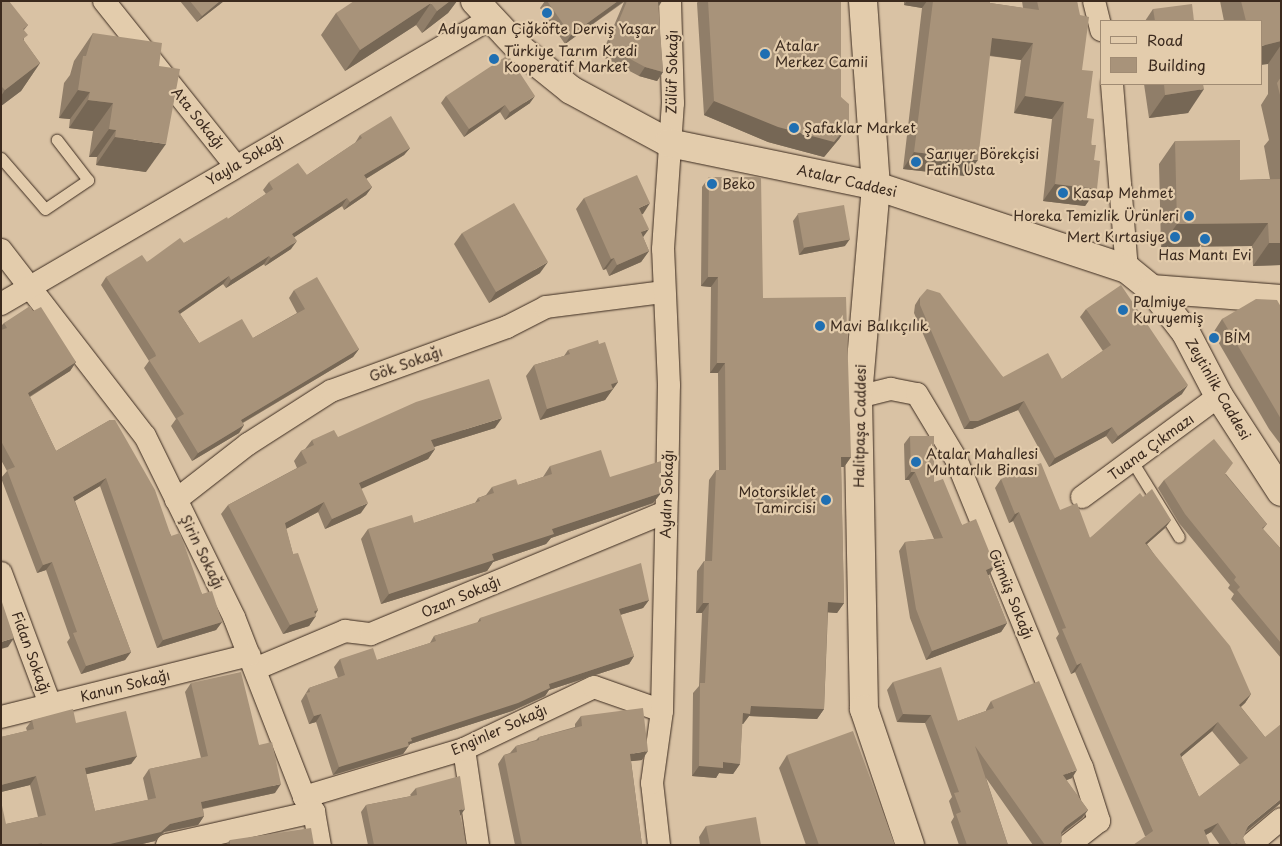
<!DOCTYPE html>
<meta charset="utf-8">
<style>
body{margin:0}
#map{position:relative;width:1282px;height:846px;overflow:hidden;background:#d9c2a4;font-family:"Playpen Sans",sans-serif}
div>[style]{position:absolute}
.roads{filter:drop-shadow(0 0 1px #3b2a1e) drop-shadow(0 0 1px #3b2a1e)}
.service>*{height:11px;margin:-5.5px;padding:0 5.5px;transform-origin:5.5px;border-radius:5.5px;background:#e3ccac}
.minor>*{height:22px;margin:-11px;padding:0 11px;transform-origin:11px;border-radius:11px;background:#e3ccac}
.tertiary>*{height:28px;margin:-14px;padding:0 14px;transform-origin:14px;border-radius:14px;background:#e3ccac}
.wall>*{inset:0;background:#907e69}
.shaded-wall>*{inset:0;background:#766755}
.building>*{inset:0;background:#a8937a;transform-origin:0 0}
.dots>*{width:14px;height:14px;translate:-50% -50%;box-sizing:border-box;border:2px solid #e3ccac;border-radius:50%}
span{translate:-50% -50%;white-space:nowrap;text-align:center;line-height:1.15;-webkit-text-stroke:4.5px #e3ccac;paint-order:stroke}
.poi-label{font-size:14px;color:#3b2a1e}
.left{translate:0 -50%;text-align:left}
.right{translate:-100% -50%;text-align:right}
.street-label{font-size:14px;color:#3b2a1e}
.frame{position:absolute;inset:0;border:2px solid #3b2a1e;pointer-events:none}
.legend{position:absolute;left:1100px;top:20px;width:162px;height:65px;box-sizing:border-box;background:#e3ccac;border:1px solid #a08b73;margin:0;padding:6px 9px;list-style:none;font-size:15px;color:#3b2a1e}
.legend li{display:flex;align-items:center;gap:10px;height:25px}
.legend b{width:25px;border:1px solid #a08b73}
</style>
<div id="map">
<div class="roads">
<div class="service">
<i style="left:1px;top:158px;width:67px;rotate:49.2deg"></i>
<i style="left:45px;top:209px;width:52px;rotate:-34deg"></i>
<i style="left:88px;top:180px;width:51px;rotate:-127.8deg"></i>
<i style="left:1132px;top:461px;width:89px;rotate:58.3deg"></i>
</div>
<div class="minor">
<i style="left:104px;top:1px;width:210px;rotate:51.4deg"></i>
<i style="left:1094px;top:1px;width:30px;rotate:76deg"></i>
<i style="left:1112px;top:84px;width:186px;rotate:85.4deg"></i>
<i style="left:1px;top:250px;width:235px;rotate:52.3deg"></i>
<i style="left:145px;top:436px;width:202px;rotate:63.8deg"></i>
<i style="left:234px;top:617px;width:193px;rotate:68.7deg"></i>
<i style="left:304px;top:797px;width:18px;rotate:56deg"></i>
<i style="left:314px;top:812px;width:34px;rotate:80deg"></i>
<i style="left:1px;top:304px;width:566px;rotate:-30.23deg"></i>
<i style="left:858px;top:397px;width:34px;rotate:-14deg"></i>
<i style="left:891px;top:389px;width:26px;rotate:11deg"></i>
<i style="left:917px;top:394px;width:76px;rotate:59deg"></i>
<i style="left:956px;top:459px;width:333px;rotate:67.8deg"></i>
<i style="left:1082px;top:767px;width:57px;rotate:72.5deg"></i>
<i style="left:1099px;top:821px;width:39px;rotate:142deg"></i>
<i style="left:1082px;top:497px;width:170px;rotate:-36.4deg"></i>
<i style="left:176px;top:500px;width:91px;rotate:-37.9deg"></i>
<i style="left:248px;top:444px;width:98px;rotate:-32.6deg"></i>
<i style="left:331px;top:391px;width:187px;rotate:-20deg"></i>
<i style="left:507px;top:327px;width:44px;rotate:-27.1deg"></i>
<i style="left:546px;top:307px;width:118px;rotate:-7.3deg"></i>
<i style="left:1px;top:573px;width:140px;rotate:69.5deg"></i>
<i style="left:255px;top:669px;width:98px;rotate:-22.9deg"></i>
<i style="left:345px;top:631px;width:26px;rotate:7deg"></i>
<i style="left:371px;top:634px;width:319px;rotate:-22.5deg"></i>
<i style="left:1px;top:717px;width:256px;rotate:-14deg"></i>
<i style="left:464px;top:749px;width:97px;rotate:81.7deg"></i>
<i style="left:304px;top:797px;width:167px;rotate:-16.7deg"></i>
<i style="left:464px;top:749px;width:144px;rotate:-25.5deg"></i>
<i style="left:594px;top:687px;width:72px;rotate:19.4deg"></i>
<i style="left:167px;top:845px;width:151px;rotate:-12.7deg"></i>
<i style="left:659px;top:845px;width:62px;rotate:-96.4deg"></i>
<i style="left:652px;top:783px;width:73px;rotate:-82.1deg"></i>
<i style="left:662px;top:711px;width:214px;rotate:-88.7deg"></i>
<i style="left:667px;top:497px;width:112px;rotate:-89deg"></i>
<i style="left:669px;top:385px;width:136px;rotate:-92.5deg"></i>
<i style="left:663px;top:249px;width:146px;rotate:-86.1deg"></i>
<i style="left:673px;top:103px;width:102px;rotate:-91.7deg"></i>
<i style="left:1250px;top:845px;width:40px;rotate:-40deg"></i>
</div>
<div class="tertiary">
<i style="left:475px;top:1px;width:64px;rotate:46.9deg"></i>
<i style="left:519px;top:48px;width:67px;rotate:38.9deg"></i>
<i style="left:571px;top:90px;width:111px;rotate:28.4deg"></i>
<i style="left:669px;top:143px;width:211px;rotate:11.7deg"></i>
<i style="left:876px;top:186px;width:264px;rotate:18.3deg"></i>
<i style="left:1127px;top:269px;width:32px;rotate:39deg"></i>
<i style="left:1152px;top:289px;width:129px;rotate:4.4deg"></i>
<i style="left:863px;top:1px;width:185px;rotate:86deg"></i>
<i style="left:876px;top:186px;width:212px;rotate:94.9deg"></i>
<i style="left:858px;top:397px;width:312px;rotate:88.9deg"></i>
<i style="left:864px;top:709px;width:144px;rotate:71.3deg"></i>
<i style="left:1152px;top:289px;width:56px;rotate:52.3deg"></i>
<i style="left:1186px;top:333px;width:71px;rotate:62.4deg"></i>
<i style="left:1219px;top:396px;width:114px;rotate:57.1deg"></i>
</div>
</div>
<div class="wall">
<i style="clip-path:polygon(1px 1px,28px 25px,24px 30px,24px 41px,40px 63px,21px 91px,1px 106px)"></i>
<i style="clip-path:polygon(180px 1px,224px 1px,197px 22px)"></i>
<i style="clip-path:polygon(457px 1px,448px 13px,422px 33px,416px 25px,345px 71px,321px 35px,336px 13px)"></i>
<i style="clip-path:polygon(545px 1px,662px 1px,658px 8px,663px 72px,657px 81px,639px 76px,601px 56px,624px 2px,565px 44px,540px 8px)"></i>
<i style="clip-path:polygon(698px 1px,841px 1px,841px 97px,849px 124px,839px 139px,824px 157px,768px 142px,704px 115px,697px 3px)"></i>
<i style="clip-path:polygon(904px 1px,990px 1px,990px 3px,1023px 8px,1022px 1px,1077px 1px,1082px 70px,1087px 118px,1094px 160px,1097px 189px,1085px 206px,1043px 201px,1052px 119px,1014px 113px,1021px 60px,989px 56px,966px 176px,903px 169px,922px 8px,904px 5px)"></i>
<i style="clip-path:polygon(1220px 1px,1281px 1px,1281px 265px,1253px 266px,1252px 246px,1161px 247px,1159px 164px,1175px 141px,1240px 180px,1270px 179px,1264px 146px,1269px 140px,1261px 105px,1268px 94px,1268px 64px,1261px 21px,1224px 21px)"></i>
<i style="clip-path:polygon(1153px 9px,1194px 21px,1145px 21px)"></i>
<i style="clip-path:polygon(93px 33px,146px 172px,96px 165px,97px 157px,89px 157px,93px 131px,69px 128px,70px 119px,59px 118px,64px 83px,70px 75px,74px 61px)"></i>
<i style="clip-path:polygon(1144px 84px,1203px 84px,1188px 113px,1149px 118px)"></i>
<i style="clip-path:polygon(446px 96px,530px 103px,505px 120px,500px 112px,464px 137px,441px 103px)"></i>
<i style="clip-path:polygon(360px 135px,410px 148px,404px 155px,366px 179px,372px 187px,366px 195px,344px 210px,342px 206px,294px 237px,291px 249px,265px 266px,264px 264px,226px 288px,223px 284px,180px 314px,199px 343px,253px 338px,297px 313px,289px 298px,294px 290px,359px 349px,353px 357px,243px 423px,244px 425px,239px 433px,192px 461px,171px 426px,176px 419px,144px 368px,149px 361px,101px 285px,106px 277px,147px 262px,184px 243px,228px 219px,266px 194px,263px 190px,269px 182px,307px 175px,355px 143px)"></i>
<i style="clip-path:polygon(709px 177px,763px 298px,851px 457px,844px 467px,841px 467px,844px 603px,837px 613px,828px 612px,824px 709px,817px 719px,749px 716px,743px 724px,742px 724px,740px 764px,733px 774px,719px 773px,716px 778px,692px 776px,693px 693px,699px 686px,702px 613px,696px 613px,697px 571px,704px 561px,705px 561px,709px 480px,716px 470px,719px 470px,718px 373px,710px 373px,711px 287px,701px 286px,702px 187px)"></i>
<i style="clip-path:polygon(584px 198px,642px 214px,643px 237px,649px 251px,641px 262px,609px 276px,606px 269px,603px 270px,576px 209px)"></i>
<i style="clip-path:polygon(798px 214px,845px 246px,799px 255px,793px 221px)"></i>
<i style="clip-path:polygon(462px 233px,540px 273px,489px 303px,454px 244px)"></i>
<i style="clip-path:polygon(920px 297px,1003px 377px,1062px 379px,1103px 351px,1080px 317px,1086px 309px,1182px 394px,1112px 444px,1106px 436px,1049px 467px,1018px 410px,972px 429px,964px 429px,914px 313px,915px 305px)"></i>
<i style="clip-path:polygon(1281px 307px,1281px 445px,1269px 429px,1213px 333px,1222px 319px)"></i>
<i style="clip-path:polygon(33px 311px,76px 362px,70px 371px,30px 397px,56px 451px,110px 420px,202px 594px,222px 622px,216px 630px,157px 648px,100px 486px,75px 501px,131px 652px,125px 660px,81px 674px,67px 642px,70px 638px,46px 570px,37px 573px,1px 478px,7px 471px,1px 460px,1px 326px,4px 323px)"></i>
<i style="clip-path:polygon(599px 344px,618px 382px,605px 400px,540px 420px,526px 376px,534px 365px,564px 356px,568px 350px)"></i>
<i style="clip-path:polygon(495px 428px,434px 447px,435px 449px,428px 459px,361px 488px,361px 513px,325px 529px,318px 512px,286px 529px,293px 554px,318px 610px,309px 626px,283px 634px,221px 514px,228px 505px,297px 468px,294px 461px,301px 451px,305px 449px,312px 440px,338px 437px)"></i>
<i style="clip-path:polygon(910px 436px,934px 482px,962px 525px,995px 566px,988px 575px,1007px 623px,1001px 632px,926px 660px,910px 618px,899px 551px,905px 542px,934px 539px,909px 480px,905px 480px,904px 444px)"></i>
<i style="clip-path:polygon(550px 466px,610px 477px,661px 493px,653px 503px,551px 538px,546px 544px,493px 562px,487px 571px,381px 604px,361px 539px,368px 529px,414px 523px,475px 503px,478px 498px,486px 495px,492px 487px,518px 485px,543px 477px)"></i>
<i style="clip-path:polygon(1226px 474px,1267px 524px,1263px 529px,1281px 549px,1281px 658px,1231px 599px,1234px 594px,1228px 588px,1230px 585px,1179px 523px,1158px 488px,1164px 480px)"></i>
<i style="clip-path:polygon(evenodd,1001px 479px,1060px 510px,1090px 538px,1143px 497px,1171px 520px,1165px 528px,1147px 544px,1251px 694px,1245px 703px,1241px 707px,1265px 737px,1246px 832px,1243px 838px,1246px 845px,1220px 845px,1211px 832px,1206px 835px,1145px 836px,1075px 672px,1071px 674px,1056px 638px,1059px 634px,1013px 521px,1009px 523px,995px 488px,1001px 479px,1212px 731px,1240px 765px,1199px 797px,1181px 757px,1212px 731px)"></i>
<i style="clip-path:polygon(649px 600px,643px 608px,620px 615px,634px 656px,629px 664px,549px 690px,545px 696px,512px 711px,410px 744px,403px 754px,333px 775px,316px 722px,309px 724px,301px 701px,309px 688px,338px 678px,334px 667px,340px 659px,377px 660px,430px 643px,434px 636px,477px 623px,480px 618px)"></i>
<i style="clip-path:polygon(893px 682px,958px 721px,986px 711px,986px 710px,991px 701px,1072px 778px,1066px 780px,1088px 810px,1082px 818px,1062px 833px,1060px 845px,1033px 845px,986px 778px,1008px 845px,959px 845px,951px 822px,954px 817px,949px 801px,952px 797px,925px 723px,897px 722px,887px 690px)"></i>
<i style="clip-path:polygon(191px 683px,259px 745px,275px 793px,203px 809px,204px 816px,198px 825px,164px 832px,155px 841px,138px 845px,1px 845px,6px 824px,38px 817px,30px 785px,1px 792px,1px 737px,27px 731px,26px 728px,32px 720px,76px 723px,137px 756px,131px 764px,86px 774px,95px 811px,148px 800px,143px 778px,149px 769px,201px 758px,185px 692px)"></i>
<i style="clip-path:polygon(581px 716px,642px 760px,631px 761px,642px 845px,515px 845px,498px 764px,504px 755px,510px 753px,516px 746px,536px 740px,539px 737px,575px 727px,575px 724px)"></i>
<i style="clip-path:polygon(787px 755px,895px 845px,806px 845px,779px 768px)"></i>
<i style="clip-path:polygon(416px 788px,460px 816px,466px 845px,368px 845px,361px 812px,366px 805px,411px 796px,410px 795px)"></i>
<i style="clip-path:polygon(706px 826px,761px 845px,700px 845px,699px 837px)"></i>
<i style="clip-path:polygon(230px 840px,314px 845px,226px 845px)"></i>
</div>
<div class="shaded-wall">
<i style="clip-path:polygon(220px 1px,224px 1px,197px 22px,202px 16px)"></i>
<i style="clip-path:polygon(450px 1px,457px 1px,448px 13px,422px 33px,437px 11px)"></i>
<i style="clip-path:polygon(618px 1px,624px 1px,565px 44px,571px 35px)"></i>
<i style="clip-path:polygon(657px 1px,662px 1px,657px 8px)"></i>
<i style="clip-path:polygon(907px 1px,927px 1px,922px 8px,904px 5px)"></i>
<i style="clip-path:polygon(431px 3px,416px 25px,345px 71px,360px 50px)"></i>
<i style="clip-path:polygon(992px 38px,1033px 43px,1021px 60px,980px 54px)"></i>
<i style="clip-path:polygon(1281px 41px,1281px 45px,1268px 64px,1261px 65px,1261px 46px)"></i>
<i style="clip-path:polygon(40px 63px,21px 91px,1px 106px,1px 96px,5px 90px)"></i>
<i style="clip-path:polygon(645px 67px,663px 72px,657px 81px,639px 76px)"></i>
<i style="clip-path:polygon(1204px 89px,1188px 113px,1149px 118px,1165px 95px)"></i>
<i style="clip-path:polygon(78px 90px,90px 92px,70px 119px,59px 118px)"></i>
<i style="clip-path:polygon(535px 96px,530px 103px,505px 120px,510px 112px)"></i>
<i style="clip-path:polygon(1025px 96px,1064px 102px,1052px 119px,1014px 113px)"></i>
<i style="clip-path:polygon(88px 100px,113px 103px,93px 131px,69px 128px)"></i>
<i style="clip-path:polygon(714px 101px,849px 124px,839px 139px,824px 157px,768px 142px,704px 115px)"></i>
<i style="clip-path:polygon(505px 105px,500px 112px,464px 137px,469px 129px)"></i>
<i style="clip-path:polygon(109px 129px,116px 130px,97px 157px,89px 157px)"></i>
<i style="clip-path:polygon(115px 137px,166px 144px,146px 172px,96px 165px)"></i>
<i style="clip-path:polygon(410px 148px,404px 155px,359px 183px,364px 175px)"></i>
<i style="clip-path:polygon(914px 152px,978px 160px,966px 176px,903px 169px)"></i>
<i style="clip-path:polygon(1055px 184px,1097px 189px,1085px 206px,1043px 201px)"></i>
<i style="clip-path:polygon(372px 187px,366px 195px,344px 210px,350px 202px)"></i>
<i style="clip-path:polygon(347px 198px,342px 206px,287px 242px,292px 234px)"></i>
<i style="clip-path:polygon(650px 203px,643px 214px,632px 219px,639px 208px)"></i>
<i style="clip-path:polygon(1268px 223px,1252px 246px,1161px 247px,1177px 224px)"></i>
<i style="clip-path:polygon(649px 229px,641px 240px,641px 232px)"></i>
<i style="clip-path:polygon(850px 239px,845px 246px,799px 255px,805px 247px)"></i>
<i style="clip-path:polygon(297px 241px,291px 249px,265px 266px,271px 258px)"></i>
<i style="clip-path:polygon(1269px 243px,1281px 243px,1281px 265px,1253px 266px)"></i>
<i style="clip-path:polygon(649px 251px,641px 262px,609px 276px,617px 265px)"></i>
<i style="clip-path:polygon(269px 256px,264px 264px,226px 288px,231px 280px)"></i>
<i style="clip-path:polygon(614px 258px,606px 269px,603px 270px,611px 259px)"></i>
<i style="clip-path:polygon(548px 262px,540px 273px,489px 303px,496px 292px)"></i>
<i style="clip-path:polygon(229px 276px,223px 284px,172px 319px,178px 311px)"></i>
<i style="clip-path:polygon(708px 277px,718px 277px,711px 287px,701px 286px)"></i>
<i style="clip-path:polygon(359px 349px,353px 357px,235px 427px,241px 420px)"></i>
<i style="clip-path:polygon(76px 362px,70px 371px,22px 401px,28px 393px)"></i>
<i style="clip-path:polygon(717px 363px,725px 363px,718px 373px,710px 373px)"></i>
<i style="clip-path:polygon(618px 382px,605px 400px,540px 420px,547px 409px)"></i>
<i style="clip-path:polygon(1188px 385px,1182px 394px,1112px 444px,1118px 436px)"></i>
<i style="clip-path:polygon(1024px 401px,1018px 410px,972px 429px,964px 429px,970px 421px)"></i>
<i style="clip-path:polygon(502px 418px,495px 428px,424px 450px,431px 440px)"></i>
<i style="clip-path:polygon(244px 425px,239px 433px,192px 461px,198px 453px)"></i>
<i style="clip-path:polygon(1112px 427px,1106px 436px,1049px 467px,1055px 458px)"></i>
<i style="clip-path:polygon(435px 449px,428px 459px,352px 493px,359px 483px)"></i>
<i style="clip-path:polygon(841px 457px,851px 457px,844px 467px,834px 467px)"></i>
<i style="clip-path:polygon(911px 472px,915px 472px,909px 480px,905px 480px)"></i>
<i style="clip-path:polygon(106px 478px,100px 486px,68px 505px,73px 497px)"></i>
<i style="clip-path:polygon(661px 493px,653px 503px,551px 538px,546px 544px,493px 562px,487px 571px,381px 604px,389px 594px,492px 554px,552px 529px)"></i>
<i style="clip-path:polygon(324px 502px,318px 512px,278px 533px,285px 523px)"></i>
<i style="clip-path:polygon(368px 503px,361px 513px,325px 529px,332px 519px)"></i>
<i style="clip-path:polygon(1019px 512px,1013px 521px,1009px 523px,1015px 514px)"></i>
<i style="clip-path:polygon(1171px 520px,1165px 528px,1139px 551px,1145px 543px)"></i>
<i style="clip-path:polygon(52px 562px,46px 570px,37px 573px,43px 565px)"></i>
<i style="clip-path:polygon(995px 566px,989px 575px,980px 578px,986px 570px)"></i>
<i style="clip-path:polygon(649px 600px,643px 608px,613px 617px,619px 609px)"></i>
<i style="clip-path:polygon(828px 602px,844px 603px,837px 613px,821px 612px)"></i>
<i style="clip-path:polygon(703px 603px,709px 603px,702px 613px,696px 613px)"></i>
<i style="clip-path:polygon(318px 610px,312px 617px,316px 616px,309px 626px,283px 634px,290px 625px)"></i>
<i style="clip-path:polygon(222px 622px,216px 630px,157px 648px,163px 640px)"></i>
<i style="clip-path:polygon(1007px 623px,1001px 632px,926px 660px,932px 651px)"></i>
<i style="clip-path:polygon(14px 638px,8px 647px,1px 649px,1px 642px)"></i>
<i style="clip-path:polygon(131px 652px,125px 660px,81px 674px,86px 666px)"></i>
<i style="clip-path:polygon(634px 656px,629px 664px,549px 690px,545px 696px,512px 711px,410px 744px,403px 754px,333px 775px,339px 767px,411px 738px,549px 684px)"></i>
<i style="clip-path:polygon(1081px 663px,1075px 672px,1071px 674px,1077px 665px)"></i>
<i style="clip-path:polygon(1251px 694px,1245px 703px,1233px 713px,1239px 705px)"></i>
<i style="clip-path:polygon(751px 706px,824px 709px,817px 719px,749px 716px,743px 724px,736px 723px,743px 713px)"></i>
<i style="clip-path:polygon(321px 714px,316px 722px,309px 724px,314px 716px)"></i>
<i style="clip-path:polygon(903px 714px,931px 715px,925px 723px,897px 722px)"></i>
<i style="clip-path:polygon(1218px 722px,1212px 731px,1174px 763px,1180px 754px)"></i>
<i style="clip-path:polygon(648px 751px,642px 760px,624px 762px,630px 754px)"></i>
<i style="clip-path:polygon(137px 756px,131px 764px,79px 776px,85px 768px)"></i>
<i style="clip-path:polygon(723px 762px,740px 764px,733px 774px,719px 773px,716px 778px,692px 776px,699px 766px)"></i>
<i style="clip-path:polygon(1077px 770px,1072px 778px,1057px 784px,1063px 775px)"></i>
<i style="clip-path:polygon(36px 776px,30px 785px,1px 792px,1px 785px)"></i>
<i style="clip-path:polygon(281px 784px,275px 793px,195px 810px,201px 802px)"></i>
<i style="clip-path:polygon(1281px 799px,1281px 803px,1242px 835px,1248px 826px)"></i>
<i style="clip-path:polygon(465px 809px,460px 816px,459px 810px)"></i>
<i style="clip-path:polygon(1088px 810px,1082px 818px,1060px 835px,1065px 827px)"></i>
<i style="clip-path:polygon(204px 816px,198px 825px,164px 832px,155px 841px,138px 845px,106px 845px,170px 824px)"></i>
<i style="clip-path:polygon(1218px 823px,1211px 832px,1198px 839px,1204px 830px)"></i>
</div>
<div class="building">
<i style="clip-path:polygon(1px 1px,9px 1px,28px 25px,23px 29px,28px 35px,23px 39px,40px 63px,5px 90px,2px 87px,1px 88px)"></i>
<i style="clip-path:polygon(190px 1px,220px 1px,202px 16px)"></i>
<i style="clip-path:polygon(354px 1px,450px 1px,437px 11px,431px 3px,360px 50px,336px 13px)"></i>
<i style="clip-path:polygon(547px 1px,618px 1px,571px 35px)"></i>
<i style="clip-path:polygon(627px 1px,658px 1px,663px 72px,645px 67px,608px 47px)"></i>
<i style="clip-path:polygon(708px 1px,841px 1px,841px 97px,849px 104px,849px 124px,834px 142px,778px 127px,714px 101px)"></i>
<i style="clip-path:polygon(933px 1px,990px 1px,990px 3px,1039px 10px,1037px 1px,1077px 1px,1080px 15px,1089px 17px,1082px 70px,1093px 71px,1087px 118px,1094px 119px,1091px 145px,1096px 145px,1094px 160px,1100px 161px,1097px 189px,1055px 184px,1064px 102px,1025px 96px,1033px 43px,992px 38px,978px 160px,914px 152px)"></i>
<i style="clip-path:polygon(1241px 1px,1281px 1px,1281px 41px,1261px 46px,1261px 21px,1246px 21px)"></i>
<i style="clip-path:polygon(1192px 4px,1194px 21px,1155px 21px,1153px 9px)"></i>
<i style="clip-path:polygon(93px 33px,162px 43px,159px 66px,180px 69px,166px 144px,115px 137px,116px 130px,109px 129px,113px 103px,88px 100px,90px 92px,78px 90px,83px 56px,86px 56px)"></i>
<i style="clip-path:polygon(508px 55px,535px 96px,510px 112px,505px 105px,469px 129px,446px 96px)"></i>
<i style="clip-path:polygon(1281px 77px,1281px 99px,1277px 83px)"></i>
<i style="clip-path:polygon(1164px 84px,1203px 84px,1204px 89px,1165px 95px)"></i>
<i style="clip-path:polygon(391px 116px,410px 148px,364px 175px,372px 187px,350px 202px,347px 198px,292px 234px,297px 241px,271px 258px,269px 256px,231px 280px,229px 276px,178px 311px,199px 343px,242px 319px,253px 338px,305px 309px,294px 290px,317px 277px,359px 349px,241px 420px,244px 425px,198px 453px,177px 418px,184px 414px,149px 360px,156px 356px,155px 353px,106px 277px,142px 255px,147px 262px,180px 238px,184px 243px,227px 217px,228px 219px,273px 189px,269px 182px,298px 163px,307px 175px,362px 138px,360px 135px)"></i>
<i style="clip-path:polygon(1240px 140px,1240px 180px,1281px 179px,1281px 243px,1269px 243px,1268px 223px,1177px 224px,1175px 141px)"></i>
<i style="clip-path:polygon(637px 175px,650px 203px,639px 208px,649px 229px,641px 232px,649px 251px,617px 265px,614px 258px,611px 259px,584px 198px)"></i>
<i style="clip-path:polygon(709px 177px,761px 177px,763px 298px,846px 297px,851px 457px,841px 457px,844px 603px,828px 602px,824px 709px,751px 706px,750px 714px,743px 713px,740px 764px,723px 762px,723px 768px,699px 766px,700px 683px,705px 683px,709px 603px,703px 603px,704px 561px,712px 561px,716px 470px,726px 470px,725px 363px,717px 363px,718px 277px,708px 277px)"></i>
<i style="left:514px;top:203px;width:68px;height:60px;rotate:60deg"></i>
<i style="left:844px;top:205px;width:35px;height:47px;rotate:80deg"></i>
<i style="clip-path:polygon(1121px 285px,1188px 385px,1118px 436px,1112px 427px,1055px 458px,1024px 401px,978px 421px,970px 421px,920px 305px,920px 297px,927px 289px,940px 293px,1003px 377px,1048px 353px,1062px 379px,1111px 345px,1086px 309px)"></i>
<i style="clip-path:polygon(1256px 299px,1277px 300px,1281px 307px,1281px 419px,1222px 319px)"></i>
<i style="clip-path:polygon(30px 306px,33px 311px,41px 307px,76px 362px,28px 393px,56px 451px,110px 420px,115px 420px,155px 490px,171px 536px,180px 533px,202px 594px,212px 591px,222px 622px,163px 640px,106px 478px,73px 497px,131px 652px,86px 666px,73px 633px,77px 632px,52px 562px,43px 565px,7px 470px,15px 467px,1px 441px,1px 330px,7px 328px,4px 323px)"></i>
<i style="clip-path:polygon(598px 340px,599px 344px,605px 342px,618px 382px,611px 384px,613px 389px,547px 409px,534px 365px,570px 354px,568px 350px)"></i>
<i style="clip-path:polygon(489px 379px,502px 418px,431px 440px,435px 449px,359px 483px,368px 503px,332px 519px,324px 502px,285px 523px,293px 554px,298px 553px,318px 610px,314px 611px,316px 616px,290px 625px,228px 505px,307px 463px,301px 451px,314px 445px,312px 440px,334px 430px,338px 437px,416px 402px)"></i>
<i style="clip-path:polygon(910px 436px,934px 436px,934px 482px,943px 479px,962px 525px,976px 519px,995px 566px,986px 570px,1007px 623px,932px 651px,916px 609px,905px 542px,943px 538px,915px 472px,911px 472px)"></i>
<i style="clip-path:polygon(1214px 439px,1233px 463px,1225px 474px,1267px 524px,1262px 528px,1281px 549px,1281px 643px,1237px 590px,1240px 587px,1234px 580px,1236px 577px,1185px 514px,1164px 480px)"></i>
<i style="clip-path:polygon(601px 450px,610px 477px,661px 461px,661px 493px,552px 529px,554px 534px,492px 554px,494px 560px,389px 594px,368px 529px,412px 515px,414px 523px,480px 501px,478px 498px,494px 493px,492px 487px,516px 479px,518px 485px,552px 474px,550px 466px)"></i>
<i style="clip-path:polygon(evenodd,1041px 463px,1060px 510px,1077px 503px,1090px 538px,1140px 493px,1143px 497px,1152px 489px,1171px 520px,1145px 543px,1230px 646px,1251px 694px,1239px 705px,1265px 737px,1281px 724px,1281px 799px,1248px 826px,1243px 838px,1246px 845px,1238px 845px,1237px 843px,1232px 845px,1218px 823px,1204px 830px,1210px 845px,1133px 845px,1153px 831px,1081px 663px,1077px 665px,1062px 629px,1066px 628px,1019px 512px,1015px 514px,1001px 479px,1041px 463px,1218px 722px,1248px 758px,1199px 797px,1180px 754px,1218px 722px)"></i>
<i style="clip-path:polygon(641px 563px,649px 600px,619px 609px,634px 656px,549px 684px,550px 688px,518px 703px,411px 738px,412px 741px,408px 742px,409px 746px,339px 767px,321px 714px,314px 716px,306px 693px,310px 692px,309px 688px,345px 675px,340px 659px,373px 648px,377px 660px,436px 641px,434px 636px,481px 621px,480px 618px)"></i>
<i style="clip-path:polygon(1px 599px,14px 638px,1px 642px)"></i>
<i style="clip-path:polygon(941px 667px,958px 721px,994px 708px,991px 701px,1039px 681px,1077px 770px,1063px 775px,1088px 810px,1065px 827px,1061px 832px,1062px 842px,1057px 845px,1045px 845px,975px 746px,1008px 845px,967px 845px,956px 814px,961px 812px,954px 793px,959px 792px,931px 715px,903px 714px,893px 682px)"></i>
<i style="clip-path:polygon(241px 672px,259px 745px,272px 742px,281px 784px,201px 802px,204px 816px,170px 824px,161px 832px,106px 845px,42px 845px,42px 843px,33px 845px,1px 845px,1px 801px,6px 824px,46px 815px,36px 776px,1px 785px,1px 737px,34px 729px,32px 720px,73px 709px,76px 723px,126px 711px,137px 756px,85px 768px,95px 811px,156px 798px,149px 769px,208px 756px,191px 683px)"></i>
<i style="clip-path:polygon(643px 708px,648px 751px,630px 754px,642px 845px,522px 845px,504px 755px,517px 752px,516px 746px,539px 740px,539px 737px,582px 726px,581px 716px)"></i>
<i style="clip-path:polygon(853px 731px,893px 840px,895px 845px,819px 845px,787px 755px)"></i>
<i style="clip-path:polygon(460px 776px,465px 809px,459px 810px,466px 845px,374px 845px,366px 805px,417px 795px,416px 788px)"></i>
<i style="clip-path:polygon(756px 817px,761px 845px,710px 845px,706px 826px)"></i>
<i style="clip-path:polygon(311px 828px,314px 845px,230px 845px,230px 840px)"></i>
</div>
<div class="dots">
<i style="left:547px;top:13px;background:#1f6fb2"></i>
<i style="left:765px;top:54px;background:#1f6fb2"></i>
<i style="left:494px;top:59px;background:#1f6fb2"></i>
<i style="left:794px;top:128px;background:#1f6fb2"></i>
<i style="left:916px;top:162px;background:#1f6fb2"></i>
<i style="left:712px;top:184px;background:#1f6fb2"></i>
<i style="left:1063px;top:193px;background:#1f6fb2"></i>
<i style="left:1189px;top:216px;background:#1f6fb2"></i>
<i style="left:1175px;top:237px;background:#1f6fb2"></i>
<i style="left:1205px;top:239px;background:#1f6fb2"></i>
<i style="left:1123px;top:310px;background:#1f6fb2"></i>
<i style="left:820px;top:326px;background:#1f6fb2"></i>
<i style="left:1214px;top:338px;background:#1f6fb2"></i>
<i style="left:916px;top:462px;background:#1f6fb2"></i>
<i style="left:826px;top:500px;background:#1f6fb2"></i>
</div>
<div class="poi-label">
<span style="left:547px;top:29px">Adıyaman Çiğköfte Derviş Yaşar</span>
<span class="left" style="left:775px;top:54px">Atalar<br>Merkez Camii</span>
<span class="left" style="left:504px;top:59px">Türkiye Tarım Kredi<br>Kooperatif Market</span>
<span class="left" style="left:804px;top:128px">Şafaklar Market</span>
<span class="left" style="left:926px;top:162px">Sarıyer Börekçisi<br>Fatih Usta</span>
<span class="left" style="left:722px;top:184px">Beko</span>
<span class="left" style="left:1073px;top:193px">Kasap Mehmet</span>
<span class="right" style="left:1179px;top:216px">Horeka Temizlik Ürünleri</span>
<span class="right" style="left:1165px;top:237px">Mert Kırtasiye</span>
<span style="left:1205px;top:255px">Has Mantı Evi</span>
<span class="left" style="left:1133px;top:310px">Palmiye<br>Kuruyemiş</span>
<span class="left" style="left:830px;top:326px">Mavi Balıkçılık</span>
<span class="left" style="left:1224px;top:338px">BİM</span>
<span class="left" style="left:926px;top:462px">Atalar Mahallesi<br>Muhtarlık Binası</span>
<span class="right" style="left:816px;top:500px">Motorsiklet<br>Tamircisi</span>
</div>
<div class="street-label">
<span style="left:672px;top:72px;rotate:-89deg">Zülüf Sokağı</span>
<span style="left:198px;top:118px;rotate:51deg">Ata Sokağı</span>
<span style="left:245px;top:160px;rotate:-30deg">Yayla Sokağı</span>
<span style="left:847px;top:181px;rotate:13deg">Atalar Caddesi</span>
<span style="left:406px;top:364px;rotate:-20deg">Gök Sokağı</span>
<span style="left:1218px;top:389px;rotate:60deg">Zeytinlik Caddesi</span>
<span style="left:860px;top:426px;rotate:-89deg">Halitpaşa Caddesi</span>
<span style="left:1151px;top:447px;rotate:-36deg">Tuana Çıkmazı</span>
<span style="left:667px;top:494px;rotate:-88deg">Aydın Sokağı</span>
<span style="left:202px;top:552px;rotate:64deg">Şirin Sokağı</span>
<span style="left:1011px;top:594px;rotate:68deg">Gümüş Sokağı</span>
<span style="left:461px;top:597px;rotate:-23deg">Ozan Sokağı</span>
<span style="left:31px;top:653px;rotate:70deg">Fidan Sokağı</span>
<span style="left:125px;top:686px;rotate:-14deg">Kanun Sokağı</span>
<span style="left:499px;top:730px;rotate:-24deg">Enginler Sokağı</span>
</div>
<div class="frame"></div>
<ul class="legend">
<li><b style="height:6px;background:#e3ccac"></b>Road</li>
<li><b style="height:14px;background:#a8937a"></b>Building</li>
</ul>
</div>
